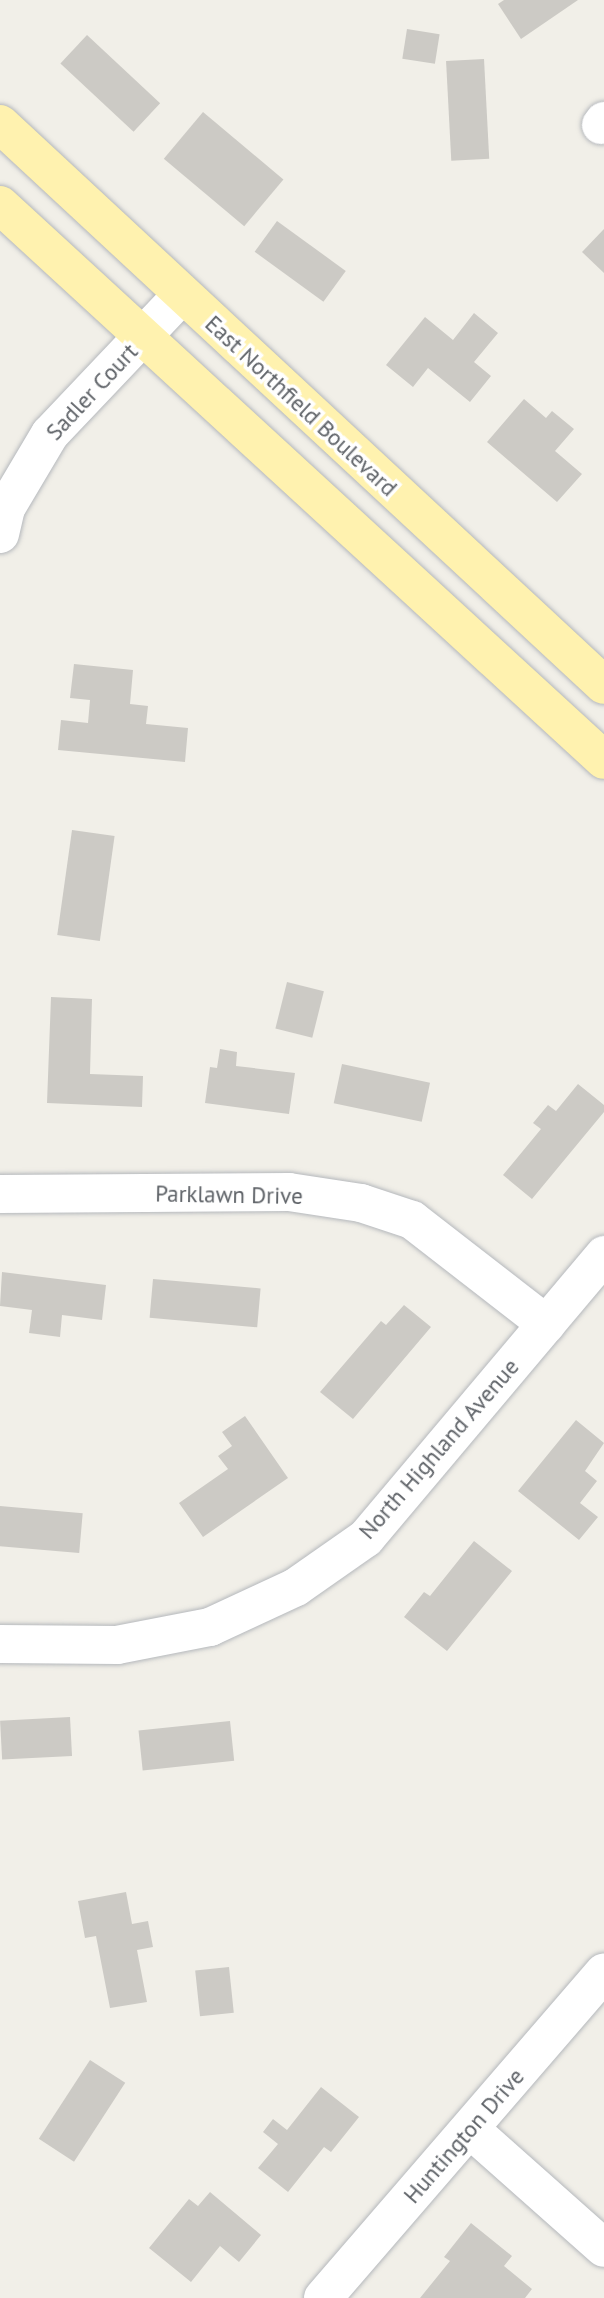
<!DOCTYPE html>
<style>
body{margin:0}
#map{position:relative;width:604px;height:2298px;overflow:hidden;background:#f1efe8;font-family:"PT Sans",sans-serif}
div>[style]{position:absolute}
.building>*{inset:0;background:#cccac5;transform-origin:0 0}
.roads{filter:drop-shadow(0 0 2px #b5b8bc) drop-shadow(0 0 2px #b5b8bc)}
.minor>*{height:38px;margin:-19px;padding:0 19px;transform-origin:19px;border-radius:19px;background:#fff}
.major>*{height:38px;margin:-19px;padding:0 19px;transform-origin:19px;border-radius:19px;background:#fff2af}
span{translate:-50% -50%;white-space:nowrap;text-align:center;line-height:1.15;-webkit-text-stroke:7px #fff;paint-order:stroke}
.street-label{font-size:23px;color:#5f6368}
</style>
<div id="map">
<div class="building">
<i style="clip-path:polygon(504px 0,578px 0,521px 39px,498px 4px)"></i>
<i style="left:407px;top:29px;width:33px;height:30px;rotate:9deg"></i>
<i style="left:87px;top:35px;width:100px;height:39px;rotate:43deg"></i>
<i style="left:484px;top:59px;width:100px;height:38px;rotate:87deg"></i>
<i style="left:203px;top:112px;width:105px;height:61px;rotate:40deg"></i>
<i style="left:277px;top:221px;width:85px;height:38px;rotate:36deg"></i>
<i style="clip-path:polygon(604px 229px,604px 273px,582px 252px)"></i>
<i style="clip-path:polygon(474px 313px,498px 333px,474px 362px,491px 376px,470px 402px,428px 368px,413px 387px,386px 365px,425px 317px,453px 340px)"></i>
<i style="clip-path:polygon(524px 399px,546px 418px,552px 411px,574px 429px,555px 451px,582px 474px,557px 502px,487px 442px)"></i>
<i style="clip-path:polygon(74px 664px,133px 670px,130px 704px,148px 706px,146px 724px,188px 728px,185px 762px,58px 750px,61px 720px,88px 723px,90px 700px,70px 698px)"></i>
<i style="left:72px;top:830px;width:43px;height:106px;rotate:8deg"></i>
<i style="left:287px;top:982px;width:38px;height:48px;rotate:14deg"></i>
<i style="clip-path:polygon(51px 997px,92px 999px,90px 1074px,143px 1076px,142px 1107px,47px 1103px)"></i>
<i style="clip-path:polygon(220px 1049px,237px 1052px,236px 1066px,295px 1073px,289px 1114px,205px 1103px,210px 1067px,217px 1068px)"></i>
<i style="left:342px;top:1064px;width:90px;height:40px;rotate:12deg"></i>
<i style="clip-path:polygon(578px 1084px,604px 1105px,604px 1112px,532px 1199px,503px 1175px,541px 1129px,533px 1123px,548px 1105px,556px 1111px)"></i>
<i style="clip-path:polygon(2px 1272px,106px 1285px,102px 1320px,62px 1315px,60px 1337px,29px 1333px,32px 1310px,0 1306px)"></i>
<i style="left:153px;top:1279px;width:108px;height:39px;rotate:5deg"></i>
<i style="clip-path:polygon(404px 1305px,431px 1327px,353px 1419px,320px 1392px,381px 1321px,386px 1325px)"></i>
<i style="clip-path:polygon(245px 1416px,288px 1478px,203px 1537px,179px 1503px,228px 1469px,218px 1456px,232px 1446px,222px 1432px)"></i>
<i style="clip-path:polygon(576px 1420px,604px 1443px,585px 1471px,597px 1481px,580px 1503px,598px 1517px,579px 1540px,518px 1491px)"></i>
<i style="left:0;top:1506px;width:83px;height:40px;rotate:5deg"></i>
<i style="clip-path:polygon(474px 1541px,512px 1571px,447px 1651px,404px 1617px,424px 1592px,430px 1596px)"></i>
<i style="left:70px;top:1717px;width:39px;height:70px;rotate:87deg"></i>
<i style="left:230px;top:1721px;width:40px;height:92px;rotate:84deg"></i>
<i style="clip-path:polygon(126px 1892px,132px 1924px,148px 1921px,153px 1947px,137px 1950px,147px 2002px,110px 2008px,96px 1936px,85px 1938px,78px 1901px)"></i>
<i style="left:229px;top:1967px;width:46px;height:34px;rotate:84deg"></i>
<i style="left:90px;top:2060px;width:42px;height:94px;rotate:33deg"></i>
<i style="clip-path:polygon(321px 2087px,359px 2117px,331px 2152px,324px 2147px,288px 2192px,258px 2168px,278px 2144px,263px 2132px,273px 2119px,287px 2130px)"></i>
<i style="clip-path:polygon(210px 2192px,261px 2235px,239px 2262px,220px 2246px,191px 2282px,149px 2248px,189px 2199px,198px 2206px)"></i>
<i style="clip-path:polygon(471px 2223px,512px 2256px,504px 2266px,532px 2289px,525px 2298px,420px 2298px,450px 2261px,444px 2257px)"></i>
</div>
<div class="roads">
<div class="minor">
<i style="left:601px;top:125px;width:5px;rotate:-53deg"></i>
<i style="left:0;top:534px;width:27px;rotate:-77deg"></i>
<i style="left:6px;top:508px;width:86px;rotate:-59.3deg"></i>
<i style="left:50px;top:434px;width:190px;rotate:-46.5deg"></i>
<i style="left:0;top:1194px;width:289px;rotate:-0.4deg"></i>
<i style="left:289px;top:1192px;width:73px;rotate:8.7deg"></i>
<i style="left:361px;top:1203px;width:54px;rotate:18.4deg"></i>
<i style="left:412px;top:1220px;width:170px;rotate:37.8deg"></i>
<i style="left:0;top:1644px;width:117px;rotate:0.5deg"></i>
<i style="left:117px;top:1645px;width:95px;rotate:-11deg"></i>
<i style="left:210px;top:1627px;width:95px;rotate:-24.9deg"></i>
<i style="left:296px;top:1587px;width:85px;rotate:-35deg"></i>
<i style="left:366px;top:1538px;width:370px;rotate:-49.9deg"></i>
<i style="left:470px;top:2129px;width:179px;rotate:41.6deg"></i>
<i style="left:323px;top:2298px;width:430px;rotate:-49.2deg"></i>
</div>
<div class="major">
<i style="left:0;top:124px;width:824px;rotate:42.89deg"></i>
<i style="left:0;top:205px;width:820px;rotate:42.58deg"></i>
</div>
</div>
<div class="street-label">
<span style="left:92px;top:392px;rotate:-47deg">Sadler Court</span>
<span style="left:301px;top:406px;rotate:43deg">East Northfield Boulevard</span>
<span style="left:229px;top:1195px;rotate:1deg">Parklawn Drive</span>
<span style="left:439px;top:1449px;rotate:-49deg">North Highland Avenue</span>
<span style="left:464px;top:2136px;rotate:-49deg">Huntington Drive</span>
</div>
</div>
